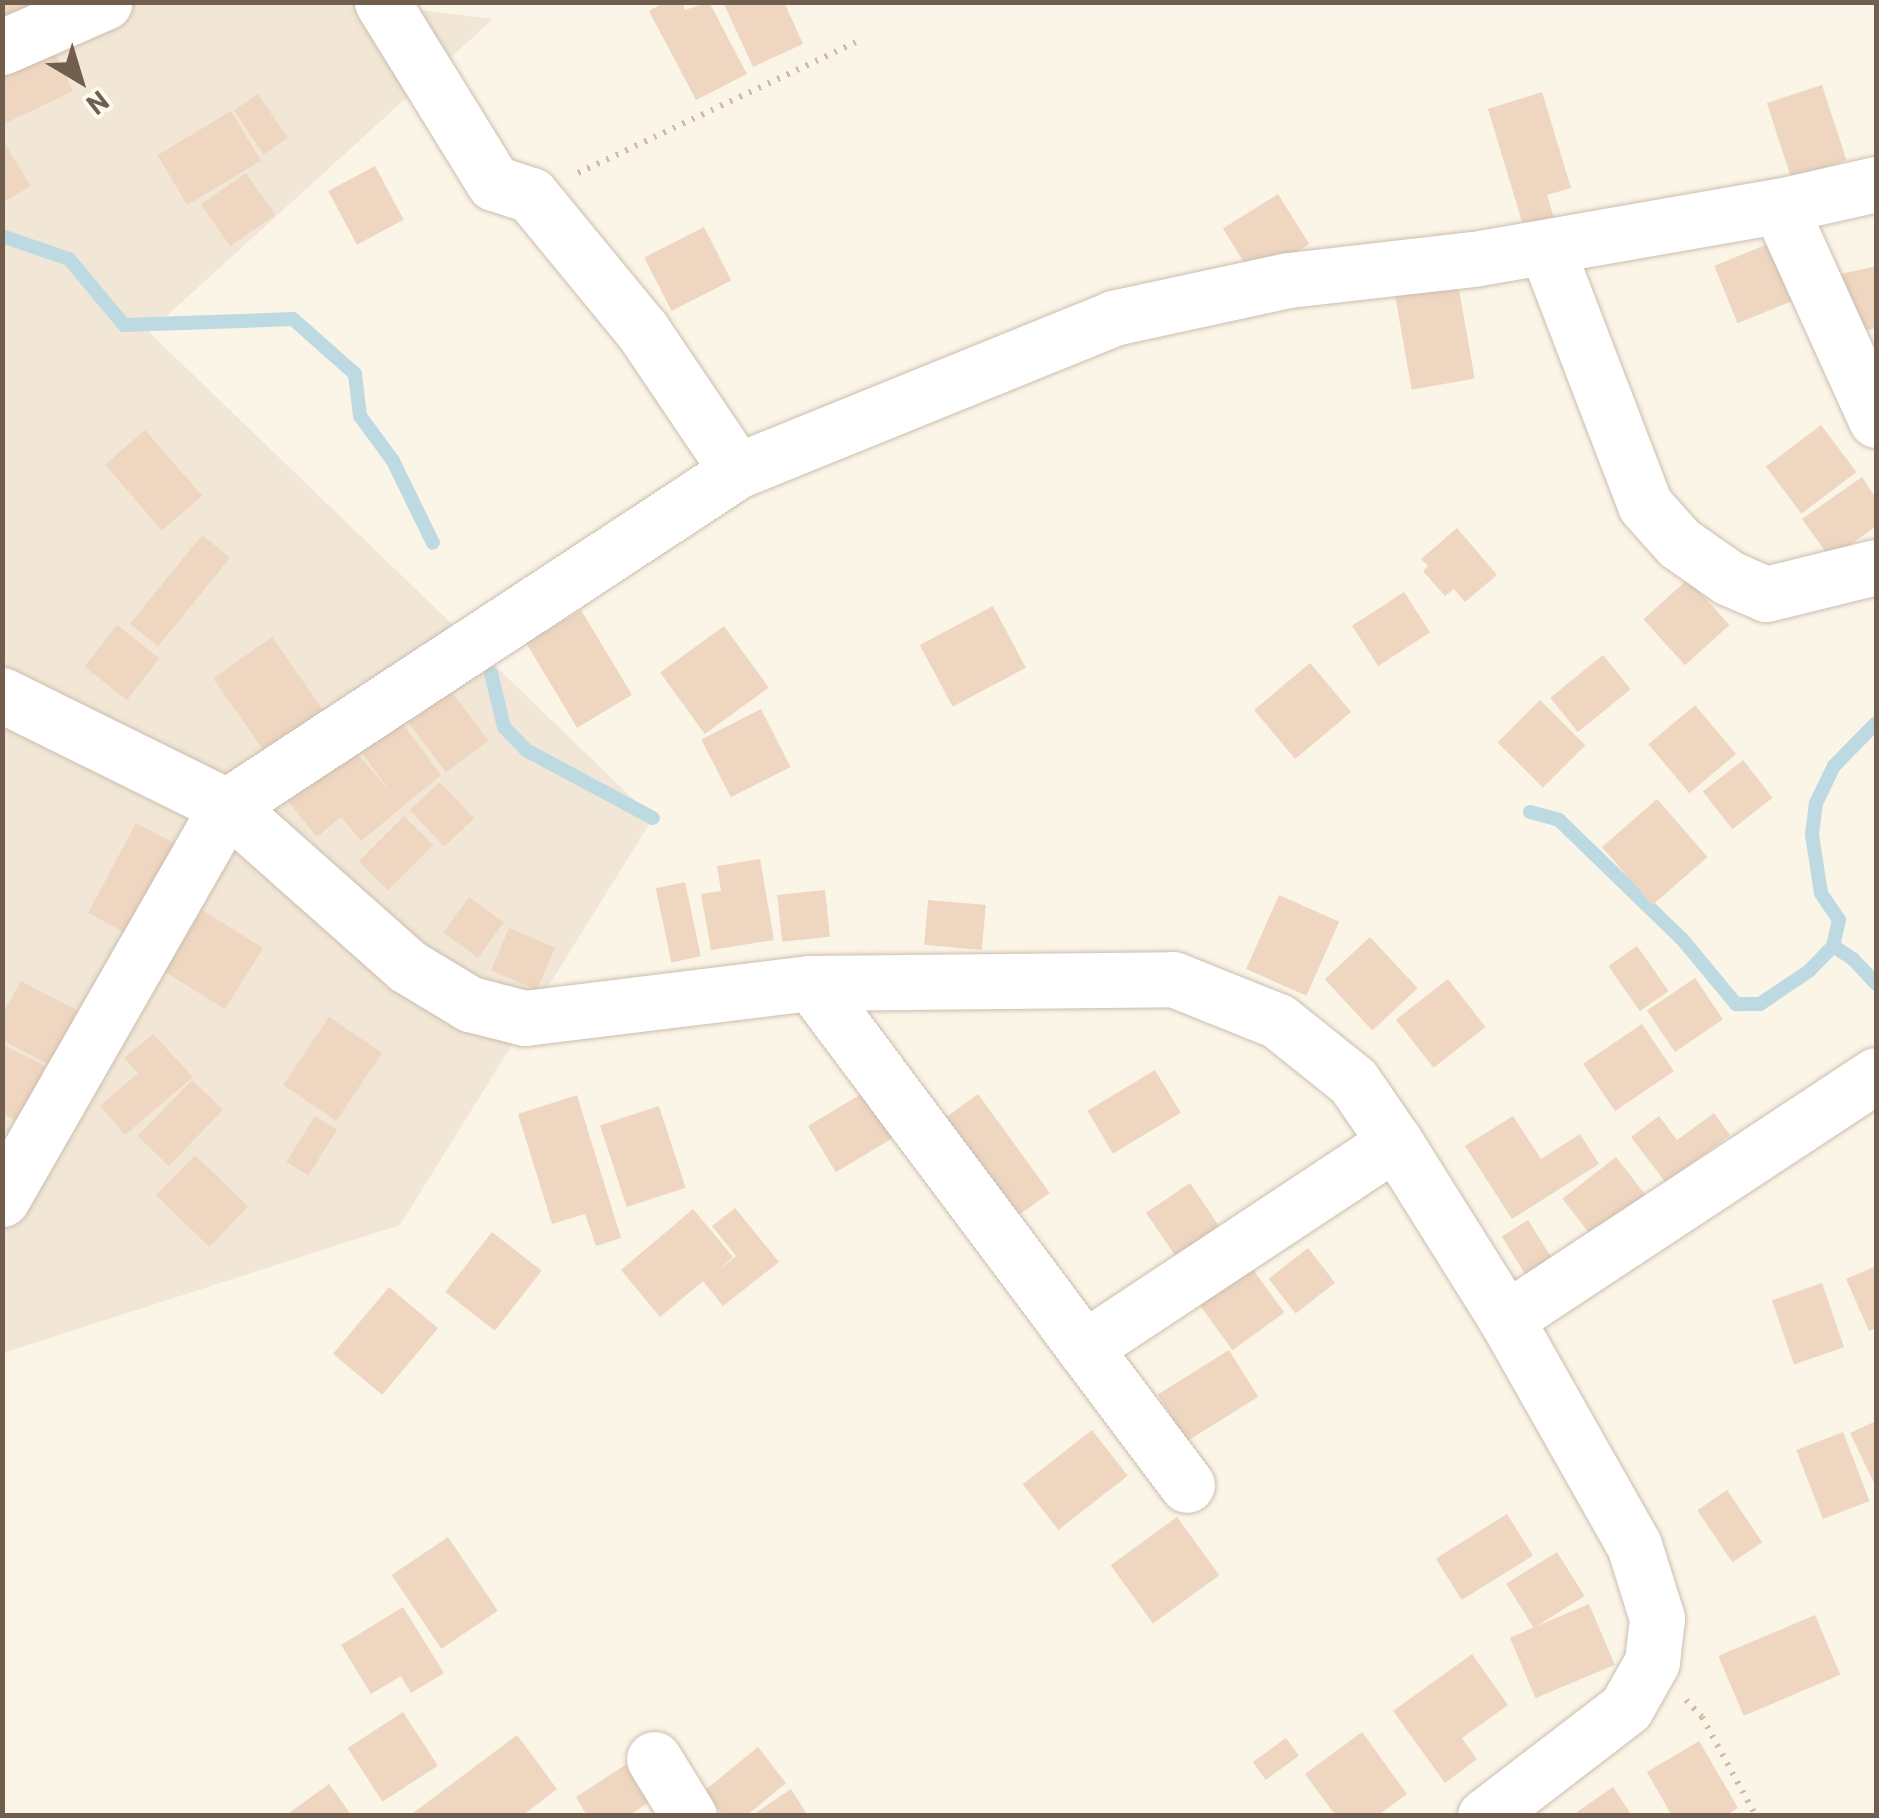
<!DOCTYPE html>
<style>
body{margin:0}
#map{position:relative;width:1879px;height:1818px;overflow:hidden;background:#fbf5e7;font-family:Barlow,sans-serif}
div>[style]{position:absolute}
.residential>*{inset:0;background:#f2e7d6}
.stream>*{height:14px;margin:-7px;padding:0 7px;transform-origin:7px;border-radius:7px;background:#bddae3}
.building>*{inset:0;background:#eed6c1;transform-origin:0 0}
.path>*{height:6px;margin-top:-3px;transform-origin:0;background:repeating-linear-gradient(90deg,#d3baa4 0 2.5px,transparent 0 10.5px)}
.roads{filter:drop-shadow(0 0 2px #ccbdae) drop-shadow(0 0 2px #ccbdae)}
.minor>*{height:55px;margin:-27.5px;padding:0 27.5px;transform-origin:27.5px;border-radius:27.5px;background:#fff}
span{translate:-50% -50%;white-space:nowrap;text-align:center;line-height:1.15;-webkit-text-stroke:9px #fef8ee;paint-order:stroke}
.frame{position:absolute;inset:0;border:5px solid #725e4e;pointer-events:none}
.north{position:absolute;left:30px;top:30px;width:100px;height:100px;-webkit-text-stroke:8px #fef8ee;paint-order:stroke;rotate:142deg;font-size:28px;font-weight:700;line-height:40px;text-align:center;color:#725e4e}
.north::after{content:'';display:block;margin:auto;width:35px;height:45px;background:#725e4e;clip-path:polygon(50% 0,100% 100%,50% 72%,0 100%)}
</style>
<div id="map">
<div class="residential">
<i style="clip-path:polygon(355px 2px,493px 19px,149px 332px,653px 818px,400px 1225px,3px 1353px,3px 3px)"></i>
</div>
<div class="stream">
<i style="left:2px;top:236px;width:71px;rotate:18.9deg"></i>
<i style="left:69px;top:259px;width:86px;rotate:50.2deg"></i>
<i style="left:124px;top:325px;width:169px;rotate:-2deg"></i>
<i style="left:293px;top:319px;width:83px;rotate:41.6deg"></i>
<i style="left:355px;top:374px;width:42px;rotate:83.2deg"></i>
<i style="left:360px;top:416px;width:56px;rotate:53.7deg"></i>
<i style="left:393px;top:461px;width:91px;rotate:64deg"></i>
<i style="left:491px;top:673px;width:56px;rotate:76.5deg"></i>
<i style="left:504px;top:727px;width:32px;rotate:46deg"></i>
<i style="left:526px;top:750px;width:144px;rotate:28.2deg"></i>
<i style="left:1530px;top:812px;width:30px;rotate:15deg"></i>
<i style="left:1559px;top:820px;width:171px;rotate:44.1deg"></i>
<i style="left:1682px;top:939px;width:85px;rotate:50.3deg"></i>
<i style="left:1736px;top:1004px;width:24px"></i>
<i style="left:1760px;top:1004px;width:59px;rotate:-34deg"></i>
<i style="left:1809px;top:971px;width:35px;rotate:-46deg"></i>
<i style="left:1833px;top:946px;width:24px;rotate:33deg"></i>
<i style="left:1853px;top:959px;width:34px;rotate:47deg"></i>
<i style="left:1833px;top:946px;width:27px;rotate:-77deg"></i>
<i style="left:1839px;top:920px;width:32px;rotate:-124deg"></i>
<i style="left:1821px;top:893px;width:59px;rotate:-98.8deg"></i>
<i style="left:1812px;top:835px;width:32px;rotate:-83deg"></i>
<i style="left:1816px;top:803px;width:41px;rotate:-64.1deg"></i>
<i style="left:1834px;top:766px;width:60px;rotate:-45.7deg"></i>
</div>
<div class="building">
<i style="clip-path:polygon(2px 2px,40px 2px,2px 39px)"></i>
<i style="clip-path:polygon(665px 2px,682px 2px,685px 10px,709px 2px,747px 74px,696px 100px,649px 11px)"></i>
<i style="clip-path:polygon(723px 2px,784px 2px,803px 44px,753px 67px)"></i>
<i style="clip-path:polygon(53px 49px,73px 91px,2px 125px,2px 73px)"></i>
<i style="left:1822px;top:85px;width:79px;height:58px;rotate:72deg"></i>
<i style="clip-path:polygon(1542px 92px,1571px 188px,1547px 195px,1556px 225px,1526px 235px,1488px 109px)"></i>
<i style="left:258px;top:94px;width:53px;height:29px;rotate:56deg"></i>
<i style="left:231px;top:111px;width:58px;height:86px;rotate:59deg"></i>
<i style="clip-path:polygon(2px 139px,31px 186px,2px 203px)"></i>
<i style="left:375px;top:166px;width:61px;height:53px;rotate:62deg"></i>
<i style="left:246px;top:173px;width:51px;height:55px;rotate:55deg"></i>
<i style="left:1278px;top:194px;width:59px;height:65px;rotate:58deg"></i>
<i style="left:704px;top:227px;width:60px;height:67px;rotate:63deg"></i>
<i style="left:1768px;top:244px;width:62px;height:58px;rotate:68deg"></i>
<i style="clip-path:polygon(1876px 266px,1876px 328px,1854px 333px,1841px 274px)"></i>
<i style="left:1458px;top:284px;width:96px;height:64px;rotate:80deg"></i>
<i style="left:1821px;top:425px;width:59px;height:69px;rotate:53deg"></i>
<i style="left:145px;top:430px;width:87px;height:53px;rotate:49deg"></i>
<i style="clip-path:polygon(1862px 477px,1876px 498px,1876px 526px,1831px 559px,1802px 519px)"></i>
<i style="clip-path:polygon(1457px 528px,1497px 575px,1465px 602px,1454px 589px,1445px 596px,1423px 571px,1428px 566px,1421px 559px)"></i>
<i style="left:202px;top:535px;width:36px;height:114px;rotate:39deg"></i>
<i style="left:1688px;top:579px;width:62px;height:60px;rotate:48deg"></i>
<i style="left:1404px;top:592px;width:48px;height:62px;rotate:57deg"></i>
<i style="left:993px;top:606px;width:70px;height:83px;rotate:62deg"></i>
<i style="left:581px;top:610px;width:99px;height:64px;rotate:59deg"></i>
<i style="left:117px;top:625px;width:54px;height:53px;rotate:38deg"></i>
<i style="left:724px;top:626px;width:76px;height:79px;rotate:54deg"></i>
<i style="left:272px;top:637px;width:88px;height:72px;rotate:55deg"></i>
<i style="left:1603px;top:655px;width:44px;height:68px;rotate:51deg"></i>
<i style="left:1310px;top:663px;width:64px;height:73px;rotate:50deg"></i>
<i style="left:451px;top:691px;width:62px;height:53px;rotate:53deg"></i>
<i style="left:1540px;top:700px;width:64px;height:60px;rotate:45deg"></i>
<i style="left:1695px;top:705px;width:64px;height:61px;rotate:50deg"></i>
<i style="left:761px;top:709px;width:65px;height:67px;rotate:63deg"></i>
<i style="clip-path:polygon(402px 723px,441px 775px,361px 841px,341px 817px,317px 837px,287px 800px,351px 746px,391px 793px,362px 753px)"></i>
<i style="left:1743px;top:760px;width:48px;height:51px;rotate:52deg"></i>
<i style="left:440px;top:782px;width:50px;height:41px;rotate:47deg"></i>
<i style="left:1657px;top:799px;width:77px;height:73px;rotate:49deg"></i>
<i style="left:404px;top:816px;width:41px;height:64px;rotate:45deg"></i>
<i style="left:136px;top:823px;width:59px;height:102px;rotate:28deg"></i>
<i style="clip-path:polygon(760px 859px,774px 940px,711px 950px,701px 894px,721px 891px,717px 866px)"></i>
<i style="left:685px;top:882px;width:76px;height:30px;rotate:78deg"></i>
<i style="left:825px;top:890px;width:47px;height:48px;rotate:84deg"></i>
<i style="left:1279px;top:895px;width:66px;height:81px;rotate:24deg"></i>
<i style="left:469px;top:897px;width:43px;height:44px;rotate:36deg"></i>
<i style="left:928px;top:900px;width:58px;height:45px;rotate:5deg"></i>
<i style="left:202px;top:910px;width:72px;height:72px;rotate:32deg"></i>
<i style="left:509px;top:928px;width:50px;height:46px;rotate:23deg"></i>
<i style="left:1370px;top:937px;width:70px;height:62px;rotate:47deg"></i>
<i style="left:1637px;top:946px;width:55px;height:35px;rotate:55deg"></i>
<i style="left:1695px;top:978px;width:50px;height:58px;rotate:56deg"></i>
<i style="left:1448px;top:979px;width:61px;height:66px;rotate:52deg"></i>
<i style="clip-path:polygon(21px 981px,88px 1016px,59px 1070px,2px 1040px,2px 1015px)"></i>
<i style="left:329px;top:1017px;width:64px;height:82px;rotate:34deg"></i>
<i style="left:1642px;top:1024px;width:57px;height:71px;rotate:56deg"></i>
<i style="clip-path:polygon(153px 1034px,193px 1077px,125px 1135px,100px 1106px,138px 1073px,124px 1058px)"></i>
<i style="clip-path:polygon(2px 1044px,46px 1066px,17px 1121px,2px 1113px)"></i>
<i style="left:1155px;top:1070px;width:50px;height:79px;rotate:59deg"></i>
<i style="left:192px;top:1080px;width:43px;height:78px;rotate:44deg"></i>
<i style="left:868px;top:1090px;width:54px;height:70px;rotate:59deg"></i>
<i style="left:978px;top:1094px;width:122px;height:63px;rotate:54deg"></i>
<i style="clip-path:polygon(577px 1095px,621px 1238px,596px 1246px,585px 1214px,552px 1224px,518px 1114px)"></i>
<i style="left:659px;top:1106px;width:86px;height:62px;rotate:72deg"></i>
<i style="clip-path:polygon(1714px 1113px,1730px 1135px,1666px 1183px,1631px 1137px,1659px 1116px,1677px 1140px)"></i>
<i style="left:315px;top:1116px;width:26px;height:54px;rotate:32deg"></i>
<i style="clip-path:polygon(1513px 1116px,1541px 1159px,1580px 1134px,1599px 1164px,1512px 1219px,1465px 1146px)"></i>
<i style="left:195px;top:1155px;width:74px;height:56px;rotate:44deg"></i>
<i style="left:1616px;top:1157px;width:63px;height:68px;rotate:52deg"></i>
<i style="left:1190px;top:1183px;width:63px;height:53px;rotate:56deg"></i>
<i style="clip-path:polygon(735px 1208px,779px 1262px,723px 1306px,703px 1281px,660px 1317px,621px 1270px,693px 1209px,733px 1257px,718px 1271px,736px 1256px,712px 1226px)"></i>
<i style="left:1528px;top:1220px;width:49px;height:31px;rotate:58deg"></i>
<i style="left:492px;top:1232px;width:63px;height:76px;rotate:38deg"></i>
<i style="left:1308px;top:1248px;width:44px;height:50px;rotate:52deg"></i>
<i style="left:1249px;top:1264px;width:60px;height:64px;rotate:54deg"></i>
<i style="clip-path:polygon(1876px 1266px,1876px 1328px,1869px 1331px,1846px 1279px)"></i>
<i style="left:1822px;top:1283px;width:68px;height:53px;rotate:71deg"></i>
<i style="left:389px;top:1287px;width:64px;height:87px;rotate:40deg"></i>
<i style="left:1229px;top:1350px;width:55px;height:84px;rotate:58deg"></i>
<i style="clip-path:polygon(1876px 1421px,1876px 1487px,1850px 1433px)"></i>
<i style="left:1092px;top:1430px;width:58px;height:88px;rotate:52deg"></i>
<i style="left:1843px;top:1432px;width:74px;height:50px;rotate:69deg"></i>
<i style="left:1727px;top:1490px;width:63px;height:36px;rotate:56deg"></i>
<i style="left:1507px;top:1514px;width:49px;height:84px;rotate:58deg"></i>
<i style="left:1177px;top:1517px;width:72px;height:82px;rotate:54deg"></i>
<i style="left:448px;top:1537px;width:89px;height:68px;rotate:56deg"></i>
<i style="left:1557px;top:1552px;width:52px;height:60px;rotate:58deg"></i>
<i style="left:1589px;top:1604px;width:66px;height:86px;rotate:67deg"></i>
<i style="clip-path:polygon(403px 1607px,444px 1673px,411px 1693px,401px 1676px,371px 1694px,341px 1645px)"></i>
<i style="left:1815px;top:1615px;width:65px;height:105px;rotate:67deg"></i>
<i style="clip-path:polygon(1472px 1654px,1508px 1705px,1462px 1738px,1477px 1759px,1445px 1783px,1393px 1711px)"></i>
<i style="left:403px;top:1712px;width:64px;height:66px;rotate:57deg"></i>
<i style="clip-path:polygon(1362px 1732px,1407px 1794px,1377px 1816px,1336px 1816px,1305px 1774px)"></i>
<i style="clip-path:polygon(517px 1735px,557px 1789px,522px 1816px,409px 1816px)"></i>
<i style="left:1286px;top:1738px;width:22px;height:41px;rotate:54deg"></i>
<i style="clip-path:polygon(1699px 1741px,1738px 1808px,1725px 1816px,1672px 1816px,1647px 1772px)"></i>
<i style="clip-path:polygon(758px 1747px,786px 1783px,746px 1816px,724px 1816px,704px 1791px)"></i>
<i style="clip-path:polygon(630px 1762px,654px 1799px,628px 1816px,587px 1816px,576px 1797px)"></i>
<i style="clip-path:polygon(329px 1784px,352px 1816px,285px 1816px)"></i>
<i style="clip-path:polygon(1613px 1787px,1632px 1816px,1579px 1816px,1577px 1812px)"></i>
<i style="clip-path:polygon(791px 1789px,808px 1816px,751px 1816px)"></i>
</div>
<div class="path">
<i style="left:578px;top:173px;width:307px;rotate:-25.2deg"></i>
<i style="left:1686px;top:1700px;width:23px;rotate:47deg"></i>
<i style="left:1702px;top:1717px;width:113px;rotate:61.4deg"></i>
</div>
<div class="roads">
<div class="minor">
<i style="left:382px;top:2px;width:213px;rotate:58.3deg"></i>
<i style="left:494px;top:183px;width:39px;rotate:18deg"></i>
<i style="left:531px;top:195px;width:175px;rotate:50.6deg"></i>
<i style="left:642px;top:330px;width:170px;rotate:56deg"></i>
<i style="left:2px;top:47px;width:112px;rotate:-23.6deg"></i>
<i style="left:1779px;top:206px;width:235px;rotate:65.6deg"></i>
<i style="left:1546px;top:247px;width:276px;rotate:69deg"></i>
<i style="left:1645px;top:505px;width:51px;rotate:48.2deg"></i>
<i style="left:1679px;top:543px;width:61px;rotate:35deg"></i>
<i style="left:1729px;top:578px;width:40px;rotate:23.4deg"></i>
<i style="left:1766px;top:594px;width:113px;rotate:-13.8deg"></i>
<i style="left:2px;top:695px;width:251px;rotate:26.3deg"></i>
<i style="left:227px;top:806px;width:241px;rotate:41.6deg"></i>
<i style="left:407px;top:966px;width:74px;rotate:31.1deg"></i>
<i style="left:470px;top:1004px;width:57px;rotate:14.3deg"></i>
<i style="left:525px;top:1018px;width:288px;rotate:-7deg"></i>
<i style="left:811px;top:983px;width:362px;rotate:-0.6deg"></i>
<i style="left:1173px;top:979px;width:113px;rotate:21.8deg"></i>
<i style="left:1278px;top:1021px;width:96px;rotate:38.7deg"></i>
<i style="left:1353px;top:1081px;width:74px;rotate:55.5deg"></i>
<i style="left:1395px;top:1142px;width:209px;rotate:57.9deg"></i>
<i style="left:1506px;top:1319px;width:260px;rotate:60.5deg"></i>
<i style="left:1634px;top:1545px;width:77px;rotate:72.5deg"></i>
<i style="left:1657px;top:1618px;width:44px;rotate:96.5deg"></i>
<i style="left:1652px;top:1662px;width:53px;rotate:119.5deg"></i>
<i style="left:1626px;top:1708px;width:178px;rotate:142.5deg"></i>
<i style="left:811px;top:983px;width:627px;rotate:53.17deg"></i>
<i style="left:2px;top:1199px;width:453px;rotate:-60.2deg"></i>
<i style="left:227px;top:806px;width:610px;rotate:-33.3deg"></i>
<i style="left:737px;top:471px;width:406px;rotate:-22.1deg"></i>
<i style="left:1113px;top:318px;width:180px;rotate:-12.2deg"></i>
<i style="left:1289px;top:280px;width:186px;rotate:-6.5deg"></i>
<i style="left:1474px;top:259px;width:310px;rotate:-9.9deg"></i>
<i style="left:1779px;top:206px;width:99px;rotate:-12.8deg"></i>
<i style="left:1506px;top:1319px;width:443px;rotate:-33.4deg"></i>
<i style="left:1084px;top:1348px;width:373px;rotate:-33.5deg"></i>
<i style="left:654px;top:1759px;width:67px;rotate:58.4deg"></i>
</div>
</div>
<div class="frame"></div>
<div class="north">N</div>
</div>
